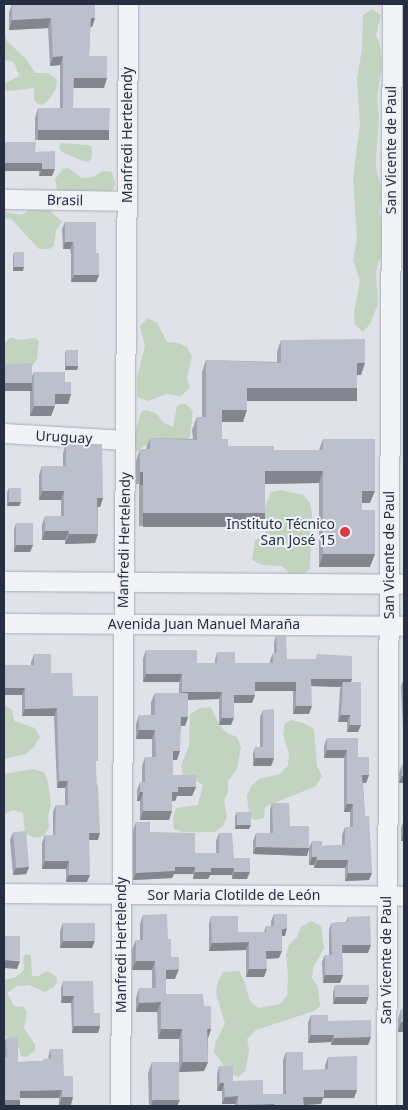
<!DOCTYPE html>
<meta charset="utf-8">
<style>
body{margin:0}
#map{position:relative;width:408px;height:1110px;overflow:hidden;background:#dfe2e9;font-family:"Noto Sans",sans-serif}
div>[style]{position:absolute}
.green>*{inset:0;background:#c2d4bf}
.roads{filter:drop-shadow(0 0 1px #a8acb7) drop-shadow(0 0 1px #a8acb7)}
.minor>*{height:19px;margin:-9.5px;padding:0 9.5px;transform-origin:9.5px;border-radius:9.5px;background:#f2f3f7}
.wall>*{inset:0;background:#a1a5af}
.shaded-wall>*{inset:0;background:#83868f;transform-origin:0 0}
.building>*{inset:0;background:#bbc0cc;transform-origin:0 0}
.dots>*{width:14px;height:14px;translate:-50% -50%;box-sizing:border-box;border:2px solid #eef1f7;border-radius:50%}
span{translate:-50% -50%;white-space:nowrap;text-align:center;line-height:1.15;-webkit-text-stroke:4px #eef1f7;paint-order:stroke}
.street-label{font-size:14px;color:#262e41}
.poi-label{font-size:14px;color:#262e41}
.right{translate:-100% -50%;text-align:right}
.frame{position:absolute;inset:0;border:5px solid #262e41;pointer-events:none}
</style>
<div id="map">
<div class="green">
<i style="clip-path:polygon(372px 9px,381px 15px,376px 35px,380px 45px,382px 65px,377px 97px,379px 118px,376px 162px,377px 173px,383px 192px,379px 212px,385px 232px,383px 253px,378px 263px,376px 273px,378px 304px,370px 324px,363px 332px,355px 325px,354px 313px,360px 281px,353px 260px,357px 238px,353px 178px,360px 124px,357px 79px,362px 48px,363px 15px)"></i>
<i style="clip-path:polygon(4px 34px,7px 41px,27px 60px,35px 73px,48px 73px,57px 79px,56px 89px,47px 102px,42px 105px,37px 103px,34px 99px,34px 88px,8px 91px,4px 89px,4px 84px,19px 76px,14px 62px,4px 60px)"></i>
<i style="clip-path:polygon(61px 143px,88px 145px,92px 147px,92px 158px,88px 162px,83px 161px,62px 152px,59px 148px)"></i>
<i style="clip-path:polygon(68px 168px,82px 178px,93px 177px,102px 171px,112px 172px,115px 183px,114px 188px,110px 193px,94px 190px,61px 194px,57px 190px,55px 179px,63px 169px)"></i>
<i style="clip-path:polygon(46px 207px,62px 222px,56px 230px,54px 246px,49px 249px,39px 249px,11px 219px,4px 218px,4px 212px,22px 215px,30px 209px)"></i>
<i style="clip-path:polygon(148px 318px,157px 323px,167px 342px,178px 343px,187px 347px,192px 357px,187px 378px,190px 388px,181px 396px,167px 394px,148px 401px,137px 397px,137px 377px,145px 346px,140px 326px)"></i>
<i style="clip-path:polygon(11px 337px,18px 340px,34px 338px,39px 341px,37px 359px,32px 366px,4px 371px,4px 343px)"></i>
<i style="clip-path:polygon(181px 404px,186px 404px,193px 411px,190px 437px,186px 441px,144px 446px,137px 452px,135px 451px,133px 438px,141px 412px,146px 410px,157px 414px,163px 422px,173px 427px,177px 406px)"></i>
<i style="clip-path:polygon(281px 490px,303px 495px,310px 503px,312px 514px,310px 569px,302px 575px,290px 574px,282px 566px,262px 565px,252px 560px,255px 540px,265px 536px,267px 522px,263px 512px,271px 492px)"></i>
<i style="clip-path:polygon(4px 705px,12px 710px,14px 721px,35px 728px,40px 737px,34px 747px,26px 754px,4px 759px)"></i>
<i style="clip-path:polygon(211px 707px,219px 725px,227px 733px,237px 737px,241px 747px,237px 769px,228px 781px,228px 792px,224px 801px,227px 816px,223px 826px,215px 832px,183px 832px,174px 829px,173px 818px,176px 808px,198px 805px,203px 785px,193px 779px,183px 776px,181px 766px,189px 745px,190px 714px,200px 708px)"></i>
<i style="clip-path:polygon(292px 720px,303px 723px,314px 729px,317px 766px,322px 776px,316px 786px,265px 807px,264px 818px,254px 820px,249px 816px,247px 796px,251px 786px,259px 779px,280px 774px,288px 765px,289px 754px,283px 734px,285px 723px)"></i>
<i style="clip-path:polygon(33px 769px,44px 772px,48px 782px,51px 805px,48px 816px,49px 827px,44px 836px,34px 838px,25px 833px,23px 813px,13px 810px,4px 814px,4px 774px)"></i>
<i style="clip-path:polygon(311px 921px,321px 926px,324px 948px,313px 968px,312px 978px,318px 987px,320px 1006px,314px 1011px,256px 1030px,247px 1039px,249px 1049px,246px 1070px,238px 1077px,230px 1074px,214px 1052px,215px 1043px,225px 1024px,216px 993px,218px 982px,223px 972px,239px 971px,244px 980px,250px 1001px,258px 1008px,280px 1004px,287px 996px,288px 975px,286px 955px,289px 945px,297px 937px,301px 927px)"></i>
<i style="clip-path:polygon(25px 954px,31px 955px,32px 976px,38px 976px,47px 971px,56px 976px,57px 982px,54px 987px,45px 992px,29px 985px,17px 986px,7px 993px,14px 1006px,24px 1007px,27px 1012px,24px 1028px,35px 1045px,35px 1050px,27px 1057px,21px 1056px,17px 1042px,4px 1036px,4px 980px,16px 977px,24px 970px,23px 959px)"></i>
</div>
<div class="roads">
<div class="minor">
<i style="left:4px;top:199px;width:123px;rotate:0.9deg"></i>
<i style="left:4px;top:433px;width:121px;rotate:3.3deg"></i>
<i style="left:4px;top:581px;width:400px;rotate:0.4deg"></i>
<i style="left:4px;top:623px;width:400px;rotate:0.4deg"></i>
<i style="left:4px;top:893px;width:400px;rotate:0.4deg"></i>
<i style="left:120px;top:1106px;width:1102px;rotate:-89.58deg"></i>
<i style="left:386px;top:1106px;width:1102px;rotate:-89.69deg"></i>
</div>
</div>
<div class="wall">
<i style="clip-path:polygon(12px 4px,95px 4px,95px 18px,92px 27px,90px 27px,89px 56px,104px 88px,73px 88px,73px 108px,109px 130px,106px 140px,35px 140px,35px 118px,38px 108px,60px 108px,60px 65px,50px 66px,48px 28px,9px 30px,9px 12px)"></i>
<i style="clip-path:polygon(4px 142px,35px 152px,52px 176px,39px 176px,39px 171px,4px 171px)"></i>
<i style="clip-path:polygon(65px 222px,96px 253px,99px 275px,96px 282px,71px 282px,71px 253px,70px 249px,63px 249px,62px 229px)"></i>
<i style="clip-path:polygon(14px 252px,23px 271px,13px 271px,13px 256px)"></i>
<i style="clip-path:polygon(281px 340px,361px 375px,357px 375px,357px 388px,353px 400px,247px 400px,243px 422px,222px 422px,222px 439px,228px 446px,274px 450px,319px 450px,323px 439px,370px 503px,362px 503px,362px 510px,370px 567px,319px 567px,319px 483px,265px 484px,265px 513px,261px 525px,139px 526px,139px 484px,136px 484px,136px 461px,140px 449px,146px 449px,150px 438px,193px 439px,192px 430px,197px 417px,202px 417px,202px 372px,206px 360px,277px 362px,277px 352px)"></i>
<i style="clip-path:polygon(66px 350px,78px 366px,77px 370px,65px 370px,65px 354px)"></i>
<i style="clip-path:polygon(4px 364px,32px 376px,34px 372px,65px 382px,71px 394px,68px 404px,55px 404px,51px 416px,30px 416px,30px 389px,30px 391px,5px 391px)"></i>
<i style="clip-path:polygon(66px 444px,103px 498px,100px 507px,98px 507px,98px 534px,95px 543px,65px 544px,65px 540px,42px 540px,42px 525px,45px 516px,61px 516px,61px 500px,39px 500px,39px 475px,42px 466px,63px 466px,63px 453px)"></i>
<i style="clip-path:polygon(9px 488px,21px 502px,19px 506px,7px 506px,7px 492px)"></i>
<i style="clip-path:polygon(16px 523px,33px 545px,30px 552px,14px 552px,14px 530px)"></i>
<i style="clip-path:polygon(276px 635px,287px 659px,316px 659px,317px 654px,352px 679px,351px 682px,358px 732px,347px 732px,347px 722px,338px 722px,340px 689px,341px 687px,311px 686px,309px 714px,293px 714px,293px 690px,255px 690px,255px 695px,252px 703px,234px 703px,231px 725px,219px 725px,219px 699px,188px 700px,188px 717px,185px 726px,181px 726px,177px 760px,173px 760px,173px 775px,196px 787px,192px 796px,177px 796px,175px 801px,172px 801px,169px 820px,140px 820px,140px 801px,137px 801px,137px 790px,140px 782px,142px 782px,142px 766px,145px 757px,152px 757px,152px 739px,136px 739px,136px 724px,139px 715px,151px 715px,151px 702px,155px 693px,179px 693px,179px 682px,143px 682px,143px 658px,146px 650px,197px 663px,215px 663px,215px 660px,217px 652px,235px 663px,270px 663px,270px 660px,273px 653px,274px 653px,274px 643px)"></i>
<i style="clip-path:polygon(34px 654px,51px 673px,73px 696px,96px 768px,98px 840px,89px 840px,87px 882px,66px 882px,66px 869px,42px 869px,42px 843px,45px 835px,53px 835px,53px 812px,56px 805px,65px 805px,65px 788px,57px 788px,54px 716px,22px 716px,22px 695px,4px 695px,4px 665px,31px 665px,31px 662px)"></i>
<i style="clip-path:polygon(404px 678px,404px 729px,403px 729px,401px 686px)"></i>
<i style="clip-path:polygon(263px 710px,274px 758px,271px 766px,253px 766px,253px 754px,255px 747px,260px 747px,260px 717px)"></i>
<i style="clip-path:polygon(327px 738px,358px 757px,369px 775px,366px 783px,363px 783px,365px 816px,372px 873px,369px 880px,345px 881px,345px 868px,314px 868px,314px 865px,309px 865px,309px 849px,307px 856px,253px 854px,253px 841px,256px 833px,270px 833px,270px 810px,272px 803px,290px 826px,309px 848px,312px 841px,322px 846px,342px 845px,342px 835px,345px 827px,350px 827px,350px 812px,344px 812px,344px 758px,324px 758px,324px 746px)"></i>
<i style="clip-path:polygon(402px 765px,404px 765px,404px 783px,399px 783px,399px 773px)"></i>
<i style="clip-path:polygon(237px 812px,249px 829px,235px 829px,235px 816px)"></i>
<i style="clip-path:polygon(404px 819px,404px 841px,401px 841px,401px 828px)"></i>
<i style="clip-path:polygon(136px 822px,150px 832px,195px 853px,216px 853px,216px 841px,219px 833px,247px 879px,232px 879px,232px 875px,210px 875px,208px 879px,193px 879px,193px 874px,174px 874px,172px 878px,133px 880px,133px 830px)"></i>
<i style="clip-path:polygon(13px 832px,29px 867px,26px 874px,13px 875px,10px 840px)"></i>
<i style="clip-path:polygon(274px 914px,285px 936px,282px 936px,279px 958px,266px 959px,264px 977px,246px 977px,246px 950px,209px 951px,209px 924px,211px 916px,238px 932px,264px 932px,266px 926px,271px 926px,271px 921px)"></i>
<i style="clip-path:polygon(143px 915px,168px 939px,175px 979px,166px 979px,166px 994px,204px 1006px,211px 1029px,208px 1038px,208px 1062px,204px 1071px,179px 1072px,179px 1039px,158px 1039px,157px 1012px,136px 1012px,136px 998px,139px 988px,152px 988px,152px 970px,132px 970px,132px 949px,136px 940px,140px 940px,140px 924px)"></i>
<i style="clip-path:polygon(348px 917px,368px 953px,342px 953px,343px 975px,340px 983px,323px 983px,322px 962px,325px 955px,329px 955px,329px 930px,331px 923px,346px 922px)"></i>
<i style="clip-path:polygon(63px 923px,95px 940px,92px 948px,60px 948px,60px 931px)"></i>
<i style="clip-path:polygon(63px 981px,94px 1013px,100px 1026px,98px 1033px,72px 1033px,71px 1003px,61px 1003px,61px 988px)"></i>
<i style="clip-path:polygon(335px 985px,366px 1004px,333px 1004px,333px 993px)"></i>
<i style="clip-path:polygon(401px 1009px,404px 1032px,398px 1032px,398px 1019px)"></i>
<i style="clip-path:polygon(311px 1015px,371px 1037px,368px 1045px,331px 1045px,331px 1042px,308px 1043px,308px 1023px)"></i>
<i style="clip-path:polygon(6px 1038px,18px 1062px,43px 1061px,44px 1059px,48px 1059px,50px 1049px,64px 1076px,71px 1105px,59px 1105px,59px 1098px,20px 1098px,4px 1106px,4px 1044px)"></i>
<i style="clip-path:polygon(286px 1052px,303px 1070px,325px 1070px,325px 1065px,328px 1057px,357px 1090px,354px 1098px,323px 1098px,321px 1104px,304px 1105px,304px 1106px,235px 1106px,235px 1104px,222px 1104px,222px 1091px,217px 1091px,217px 1074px,219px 1066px,233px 1081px,263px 1094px,283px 1094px,283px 1060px)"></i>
<i style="clip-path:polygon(152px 1062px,180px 1100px,177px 1106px,149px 1106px,148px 1073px)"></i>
</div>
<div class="shaded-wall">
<i style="clip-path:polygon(51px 18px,48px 28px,9px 30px,12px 20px)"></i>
<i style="clip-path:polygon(91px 18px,95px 18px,92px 27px,87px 28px)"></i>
<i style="clip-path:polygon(63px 56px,60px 65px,50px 66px,53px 57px)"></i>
<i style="clip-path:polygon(74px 78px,107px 78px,104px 88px,70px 88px)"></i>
<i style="left:38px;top:130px;width:71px;height:10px"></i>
<i style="left:4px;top:163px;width:38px;height:8px"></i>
<i style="clip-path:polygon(42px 169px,55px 169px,52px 176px,39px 176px)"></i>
<i style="clip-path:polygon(65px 242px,73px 242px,70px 249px,63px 249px)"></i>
<i style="clip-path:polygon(14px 267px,24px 267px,23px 271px,13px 271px)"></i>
<i style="clip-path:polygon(74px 275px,99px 275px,96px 282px,71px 282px)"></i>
<i style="clip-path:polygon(357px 363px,365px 363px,361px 375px,353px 375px)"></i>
<i style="clip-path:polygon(66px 366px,78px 366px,77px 370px,65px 370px)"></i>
<i style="left:5px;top:383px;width:27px;height:8px"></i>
<i style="left:247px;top:388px;width:110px;height:13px"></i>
<i style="clip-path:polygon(55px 394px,71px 394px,68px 404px,51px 404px)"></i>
<i style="clip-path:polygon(34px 406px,55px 406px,51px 416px,30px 416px)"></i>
<i style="clip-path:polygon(222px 410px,247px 410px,243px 422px,217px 422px)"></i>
<i style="clip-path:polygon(265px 471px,323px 471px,319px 483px,261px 484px)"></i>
<i style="left:140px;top:472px;width:3px;height:13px"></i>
<i style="clip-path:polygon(42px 491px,64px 491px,61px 500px,39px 500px)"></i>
<i style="clip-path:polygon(362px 491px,375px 491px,370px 503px,358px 503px)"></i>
<i style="clip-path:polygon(97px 498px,103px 498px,100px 507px,94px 507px)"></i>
<i style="clip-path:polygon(9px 502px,21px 502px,19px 506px,7px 506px)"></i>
<i style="left:143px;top:513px;width:122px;height:14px"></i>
<i style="clip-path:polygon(45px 531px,69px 531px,65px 540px,42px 540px)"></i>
<i style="clip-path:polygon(69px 534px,98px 534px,95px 543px,65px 544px)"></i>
<i style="clip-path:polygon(16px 545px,33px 545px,30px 552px,14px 552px)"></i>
<i style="clip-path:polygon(323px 554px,375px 554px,370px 567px,319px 567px)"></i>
<i style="clip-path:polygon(146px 674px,182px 674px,179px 682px,143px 682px)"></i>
<i style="clip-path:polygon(311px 679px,352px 679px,349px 687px,343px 682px,341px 687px,309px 686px)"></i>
<i style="left:255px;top:682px;width:41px;height:9px"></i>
<i style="clip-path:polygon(4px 688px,25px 688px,22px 695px,4px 695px)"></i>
<i style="clip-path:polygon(182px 692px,222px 692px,219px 699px,179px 700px)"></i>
<i style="clip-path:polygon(234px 695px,255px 695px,252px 703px,231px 703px)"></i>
<i style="clip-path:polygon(296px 706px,312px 706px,309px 714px,293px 714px)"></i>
<i style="clip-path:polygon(57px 708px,54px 716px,22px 716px,25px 709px)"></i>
<i style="clip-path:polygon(341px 715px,350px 715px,347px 722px,338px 722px)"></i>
<i style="clip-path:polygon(181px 717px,188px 717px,185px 726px,178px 726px)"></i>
<i style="clip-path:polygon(222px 718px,234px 718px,231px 725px,219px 725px)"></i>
<i style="clip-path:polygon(350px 725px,361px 725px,358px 732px,347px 732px)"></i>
<i style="clip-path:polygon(139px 730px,155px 730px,152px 739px,136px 739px)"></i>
<i style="clip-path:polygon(327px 750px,347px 750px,344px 758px,324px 758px)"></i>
<i style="clip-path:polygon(173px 751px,180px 751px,177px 760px,170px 760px)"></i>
<i style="clip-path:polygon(255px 758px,274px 758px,271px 766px,253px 766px)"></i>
<i style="clip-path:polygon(362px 775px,369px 775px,366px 783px,360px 783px)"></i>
<i style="clip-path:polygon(402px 776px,404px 776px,404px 783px,399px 783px)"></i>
<i style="clip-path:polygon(59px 781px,68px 781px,65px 788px,57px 788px)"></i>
<i style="clip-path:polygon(178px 787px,196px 787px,192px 796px,177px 796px,175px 801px,169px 801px,172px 792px)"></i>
<i style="clip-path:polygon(140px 792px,143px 792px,140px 801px,137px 801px)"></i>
<i style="clip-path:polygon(347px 804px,353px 804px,350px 812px,344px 812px)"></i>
<i style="clip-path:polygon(143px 811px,172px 811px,169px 820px,140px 820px)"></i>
<i style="clip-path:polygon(236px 825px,251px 825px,249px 829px,235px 829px)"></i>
<i style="clip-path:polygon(404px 832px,404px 841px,401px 841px)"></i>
<i style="clip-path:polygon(89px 833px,100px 833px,98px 840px,87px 840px)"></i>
<i style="clip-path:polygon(256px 847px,309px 848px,307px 856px,253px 854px)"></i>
<i style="clip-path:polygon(312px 857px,317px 857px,314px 865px,309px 865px)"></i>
<i style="clip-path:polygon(317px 860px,348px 860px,345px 868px,314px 868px)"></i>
<i style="clip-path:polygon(45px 861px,69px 861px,66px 869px,42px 869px)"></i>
<i style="clip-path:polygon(29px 867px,26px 874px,13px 875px,16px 868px)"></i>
<i style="clip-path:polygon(175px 867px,195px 867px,193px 874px,174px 874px,172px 878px,133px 880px,136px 873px)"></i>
<i style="clip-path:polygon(211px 868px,234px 868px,232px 875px,210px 875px,208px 879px,193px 879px,195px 872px)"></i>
<i style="clip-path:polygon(234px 872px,250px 872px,247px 879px,232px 879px)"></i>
<i style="clip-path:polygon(348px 873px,372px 873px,369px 880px,345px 881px)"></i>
<i style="clip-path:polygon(69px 875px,90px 875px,87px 882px,66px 882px)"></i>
<i style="clip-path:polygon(287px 928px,285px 936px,279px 936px,282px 929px)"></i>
<i style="clip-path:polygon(95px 940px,92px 948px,60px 948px,63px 941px)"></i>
<i style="clip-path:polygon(249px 942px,246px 950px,209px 951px,212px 943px)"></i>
<i style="clip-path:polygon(342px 945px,371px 945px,368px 953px,340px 953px)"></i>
<i style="clip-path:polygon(266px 951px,282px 951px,279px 958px,264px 959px)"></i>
<i style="clip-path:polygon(4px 960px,20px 961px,17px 969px,4px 968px)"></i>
<i style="clip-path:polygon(136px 961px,155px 961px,152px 970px,132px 970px)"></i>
<i style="clip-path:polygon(179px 969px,175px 979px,162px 979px,166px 970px)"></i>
<i style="clip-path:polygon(249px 969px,267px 969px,264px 977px,246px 977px)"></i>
<i style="clip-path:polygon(325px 975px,343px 975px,340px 983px,323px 983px)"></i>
<i style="clip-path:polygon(63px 996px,74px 996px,71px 1003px,61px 1003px)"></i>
<i style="clip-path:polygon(369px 996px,366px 1004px,333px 1004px,336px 997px)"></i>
<i style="clip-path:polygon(161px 1002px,157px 1012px,136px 1012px,139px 1003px)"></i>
<i style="clip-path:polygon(401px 1022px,404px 1022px,404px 1032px,398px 1032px)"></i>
<i style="clip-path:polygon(74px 1026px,100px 1026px,98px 1033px,72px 1033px)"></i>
<i style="clip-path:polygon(161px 1029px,182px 1029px,179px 1039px,158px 1039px)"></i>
<i style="clip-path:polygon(207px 1029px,211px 1029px,208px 1038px)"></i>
<i style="clip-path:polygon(311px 1035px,334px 1035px,331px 1042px,308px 1043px)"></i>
<i style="clip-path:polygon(371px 1037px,368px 1045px,331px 1045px,334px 1038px)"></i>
<i style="clip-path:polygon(183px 1062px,208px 1062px,204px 1071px,179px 1072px)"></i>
<i style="clip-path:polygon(220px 1083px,224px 1083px,222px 1091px,217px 1091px)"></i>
<i style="clip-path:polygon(62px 1090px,59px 1098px,17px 1098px,20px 1091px)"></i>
<i style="clip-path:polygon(324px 1090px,357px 1090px,354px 1098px,323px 1098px,321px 1104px,301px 1105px,303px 1097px)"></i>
<i style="clip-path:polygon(238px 1096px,235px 1104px,222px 1104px,225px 1097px)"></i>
<i style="clip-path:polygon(62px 1097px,73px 1097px,71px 1105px,59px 1105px)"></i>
<i style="left:4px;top:1100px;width:16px;height:6px"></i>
<i style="clip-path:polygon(153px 1100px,180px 1100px,177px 1106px,151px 1106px)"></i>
<i style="clip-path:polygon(274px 1104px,274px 1106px,237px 1106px,238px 1105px)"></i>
</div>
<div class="building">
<i style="clip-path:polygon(12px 4px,95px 4px,95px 18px,91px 18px,89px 56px,107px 56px,107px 78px,74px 78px,73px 108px,110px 108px,109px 130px,38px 130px,38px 108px,63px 108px,63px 56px,53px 57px,51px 18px,12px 20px)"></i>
<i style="clip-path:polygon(4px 142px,36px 142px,35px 152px,55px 151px,55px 169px,42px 169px,42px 163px,4px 163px)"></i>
<i style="clip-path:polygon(65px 222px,96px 222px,96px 253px,99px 253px,99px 275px,74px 275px,74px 246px,73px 242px,65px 242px)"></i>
<i style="left:14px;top:252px;width:10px;height:15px"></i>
<i style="clip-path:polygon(365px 339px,365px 363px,357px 363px,357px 388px,247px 388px,247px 410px,222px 410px,222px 439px,228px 439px,228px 446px,274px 446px,274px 450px,323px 450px,323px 439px,375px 439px,375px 491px,362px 491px,362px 510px,375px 510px,375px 554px,323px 554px,323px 471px,265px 471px,265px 513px,143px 513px,143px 472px,140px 472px,140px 449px,150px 449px,150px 438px,197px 440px,197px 417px,206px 417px,206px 360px,281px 363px,281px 340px)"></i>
<i style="left:66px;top:350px;width:12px;height:16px"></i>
<i style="clip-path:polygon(32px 363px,32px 383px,5px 383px,5px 397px,4px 397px,4px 364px)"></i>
<i style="clip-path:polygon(34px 372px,65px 372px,65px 382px,71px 382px,71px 394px,55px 394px,55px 406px,34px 406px)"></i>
<i style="clip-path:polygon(66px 444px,102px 444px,103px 498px,97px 498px,98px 534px,69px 534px,69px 531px,45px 531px,45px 516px,64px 516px,64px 491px,42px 491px,42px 466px,66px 466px)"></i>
<i style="left:9px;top:488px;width:12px;height:14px"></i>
<i style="left:16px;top:523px;width:17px;height:22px"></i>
<i style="clip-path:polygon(276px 635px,286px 635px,287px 659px,317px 659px,317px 654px,352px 656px,352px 679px,311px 679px,312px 706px,296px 706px,296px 682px,255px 682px,255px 695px,234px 695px,234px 718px,222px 718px,222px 692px,182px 692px,182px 674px,146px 674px,146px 650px,197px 650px,197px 663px,217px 663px,217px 652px,235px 652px,235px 663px,273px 663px,273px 653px,277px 653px)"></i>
<i style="clip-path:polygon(34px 654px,51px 654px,51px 673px,72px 673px,73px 696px,98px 696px,98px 761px,96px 761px,96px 785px,98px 785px,100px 833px,89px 833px,90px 875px,69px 875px,69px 861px,45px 861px,45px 835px,55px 835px,56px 805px,68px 805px,68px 781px,59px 781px,57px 708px,25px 709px,25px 688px,4px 688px,4px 665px,34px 665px)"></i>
<i style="clip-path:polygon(343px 682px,361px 682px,361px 725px,350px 725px,350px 715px,341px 715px)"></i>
<i style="clip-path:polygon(155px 693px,188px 693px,188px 717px,181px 717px,180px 751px,173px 751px,173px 775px,196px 775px,196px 787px,178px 787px,178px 792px,172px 792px,172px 811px,143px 811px,143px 792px,140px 792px,140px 782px,145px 782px,145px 757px,156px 757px,155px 730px,139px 730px,139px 715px,155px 715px)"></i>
<i style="clip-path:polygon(274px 709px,274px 758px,255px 758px,255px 747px,263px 747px,263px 710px)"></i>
<i style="clip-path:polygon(327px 738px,358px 738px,358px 757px,369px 757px,369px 775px,362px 775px,365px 816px,369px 816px,372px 873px,348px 873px,348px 860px,317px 860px,317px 857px,312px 857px,312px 841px,322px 841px,322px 846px,345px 845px,345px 827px,353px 827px,353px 804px,347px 804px,347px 750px,327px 750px)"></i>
<i style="left:402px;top:765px;width:2px;height:11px"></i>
<i style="clip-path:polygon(272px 803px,289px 803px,290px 826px,309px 826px,309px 848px,256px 847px,256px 833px,273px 833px)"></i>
<i style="left:237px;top:812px;width:14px;height:13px"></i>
<i style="clip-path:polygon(136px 822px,150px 822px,150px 832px,195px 833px,195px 853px,219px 853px,219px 833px,232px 833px,234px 858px,250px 858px,250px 872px,234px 872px,234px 868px,211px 868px,211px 872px,195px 872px,195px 867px,175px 867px,175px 871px,136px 873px)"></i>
<i style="left:26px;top:831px;width:36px;height:13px;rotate:85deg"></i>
<i style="clip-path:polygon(167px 914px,168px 939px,171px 939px,171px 957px,179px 957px,179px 969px,166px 970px,166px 994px,203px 994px,204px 1006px,211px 1006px,211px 1029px,207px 1029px,208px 1062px,183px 1062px,182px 1029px,161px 1029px,161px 1002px,139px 1003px,139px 988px,156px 988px,155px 961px,136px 961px,136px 940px,143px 940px,143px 915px)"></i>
<i style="clip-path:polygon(274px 914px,287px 914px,287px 928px,282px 929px,282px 951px,266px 951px,267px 969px,249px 969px,249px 942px,212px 943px,211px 916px,238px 916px,238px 932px,266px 932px,266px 926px,274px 926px)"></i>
<i style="clip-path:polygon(370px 916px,371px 945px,342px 945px,343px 975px,325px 975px,325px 955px,332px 955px,331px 923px,348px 922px,348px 917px)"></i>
<i style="left:63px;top:923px;width:32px;height:18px"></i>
<i style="left:4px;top:936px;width:16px;height:24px"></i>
<i style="clip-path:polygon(63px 981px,93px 981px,94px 1013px,100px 1013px,100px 1026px,74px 1026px,74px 996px,63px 996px)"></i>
<i style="left:335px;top:985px;width:34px;height:12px"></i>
<i style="left:401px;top:1009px;width:3px;height:13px"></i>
<i style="clip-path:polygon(311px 1015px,328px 1015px,328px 1021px,371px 1020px,371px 1037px,334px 1038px,334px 1035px,311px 1035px)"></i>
<i style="clip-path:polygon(18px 1037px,18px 1062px,44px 1061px,44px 1059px,51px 1058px,50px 1049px,63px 1049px,64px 1076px,73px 1076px,73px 1097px,62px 1097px,62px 1090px,20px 1091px,20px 1100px,4px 1100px,4px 1057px,7px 1057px,6px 1038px)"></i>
<i style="clip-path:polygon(286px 1052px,303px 1052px,303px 1070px,328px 1069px,328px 1057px,357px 1056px,357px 1090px,324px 1090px,324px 1097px,303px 1097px,304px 1106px,274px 1106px,274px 1104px,238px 1105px,238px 1096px,225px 1097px,224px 1083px,220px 1083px,219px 1066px,233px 1066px,233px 1081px,263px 1080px,263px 1094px,286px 1094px)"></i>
<i style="left:152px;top:1062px;width:27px;height:38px"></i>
</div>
<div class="dots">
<i style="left:345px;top:532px;background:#d83943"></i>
</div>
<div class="street-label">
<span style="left:127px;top:135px;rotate:-90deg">Manfredi Hertelendy</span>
<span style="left:391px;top:150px;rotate:-90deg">San Vicente de Paul</span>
<span style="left:65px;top:200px;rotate:1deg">Brasil</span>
<span style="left:64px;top:437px;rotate:3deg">Uruguay</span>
<span style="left:124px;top:540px;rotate:-89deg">Manfredi Hertelendy</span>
<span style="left:389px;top:555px;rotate:-90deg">San Vicente de Paul</span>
<span style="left:204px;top:624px">Avenida Juan Manuel Maraña</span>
<span style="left:234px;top:895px">Sor Maria Clotilde de León</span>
<span style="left:121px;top:945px;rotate:-90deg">Manfredi Hertelendy</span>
<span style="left:386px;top:960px;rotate:-90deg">San Vicente de Paul</span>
</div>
<div class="poi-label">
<span class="right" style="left:335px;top:532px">Instituto Técnico<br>San José 15</span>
</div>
<div class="frame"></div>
</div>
